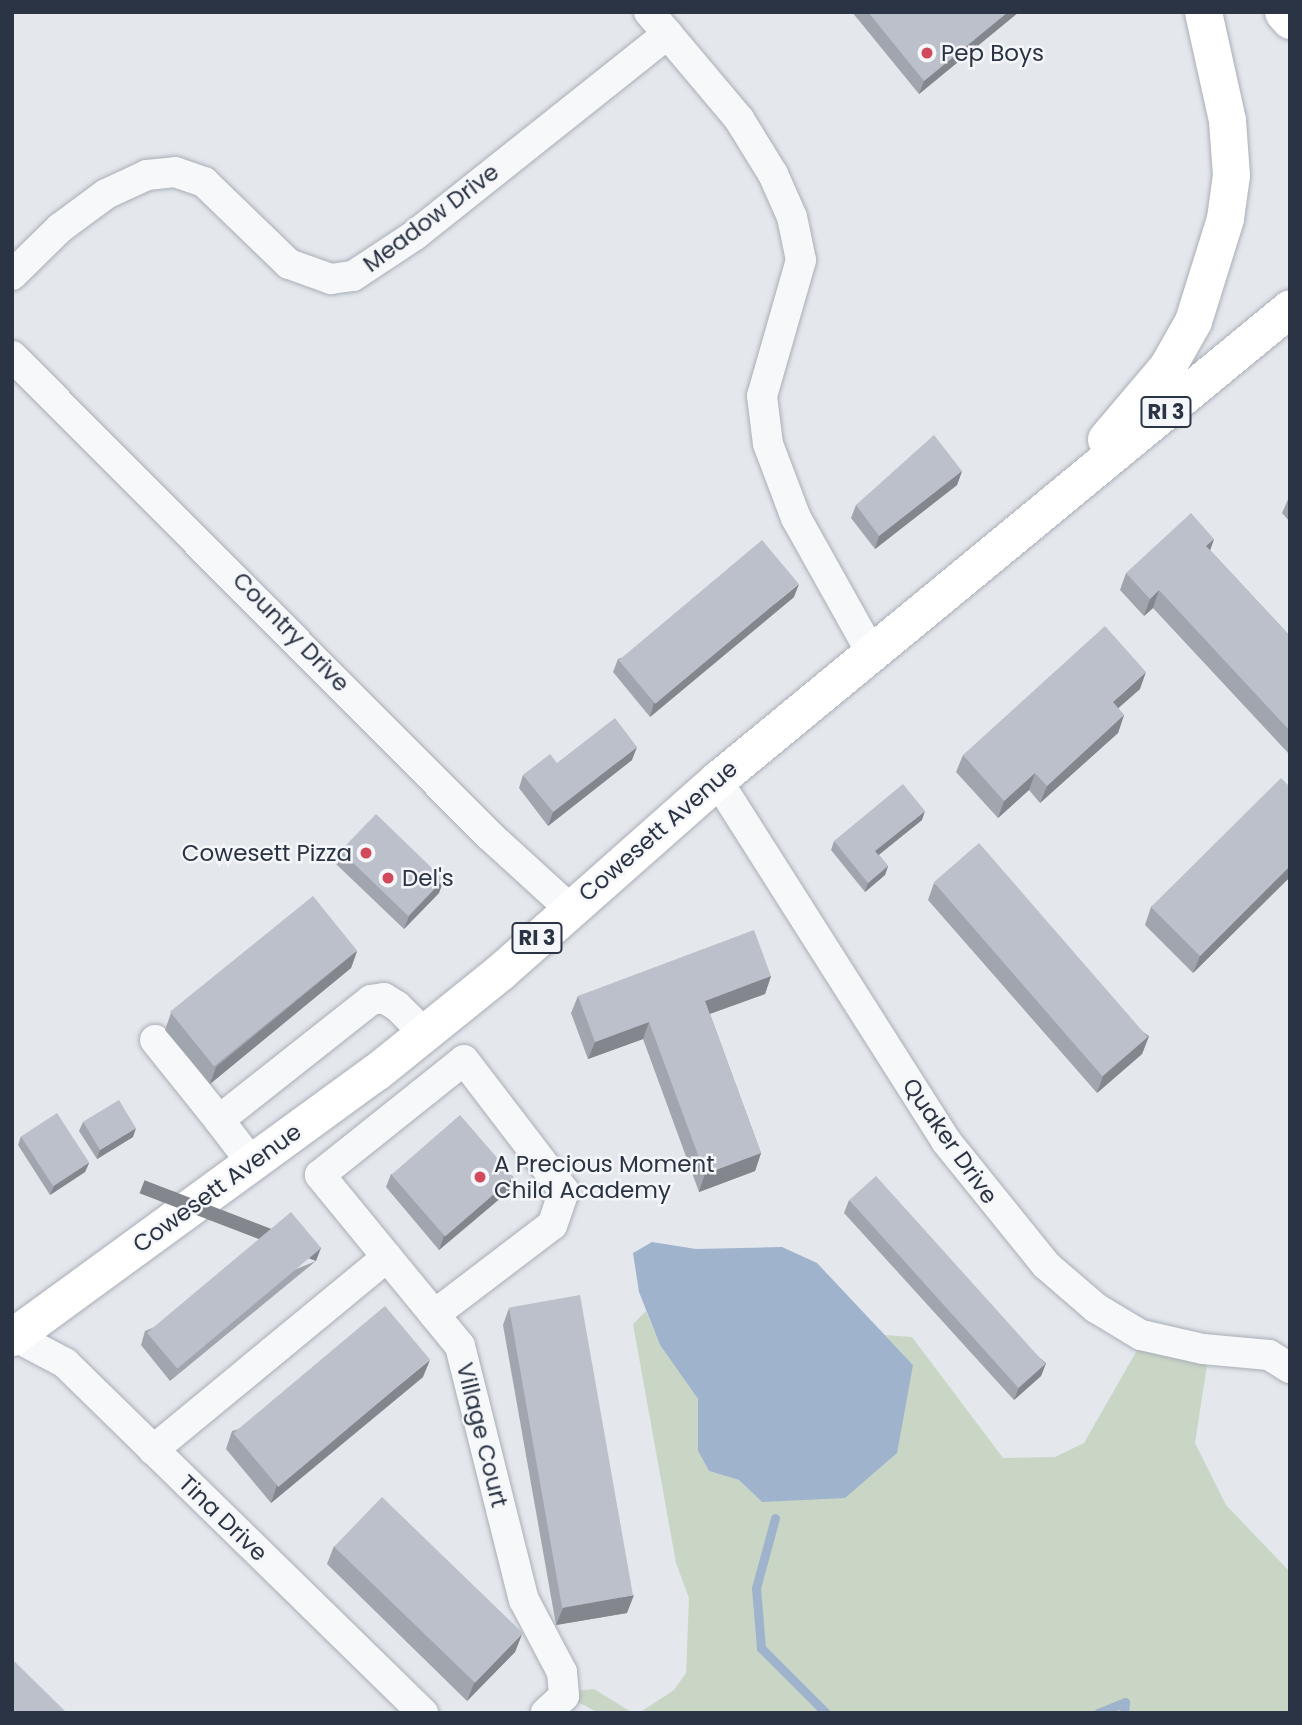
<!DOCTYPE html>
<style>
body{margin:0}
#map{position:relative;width:1302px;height:1725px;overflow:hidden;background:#e4e7ec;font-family:Poppins,sans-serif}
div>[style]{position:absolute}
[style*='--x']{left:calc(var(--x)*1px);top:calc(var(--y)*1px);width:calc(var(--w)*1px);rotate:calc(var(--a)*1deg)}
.green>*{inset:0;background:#c9d6c5}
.water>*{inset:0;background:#9fb4cc}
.stream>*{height:9px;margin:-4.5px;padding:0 4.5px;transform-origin:4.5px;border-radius:4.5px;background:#9fb4cc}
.roads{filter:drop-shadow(0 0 2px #a9aeb7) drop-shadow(0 0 2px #a9aeb7)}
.minor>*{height:30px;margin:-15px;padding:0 15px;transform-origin:15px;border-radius:15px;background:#f7f8fa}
.major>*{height:37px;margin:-18.5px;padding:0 18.5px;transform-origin:18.5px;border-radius:18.5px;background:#fff}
.wall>*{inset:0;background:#a1a5ae}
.shaded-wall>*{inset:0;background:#83868d;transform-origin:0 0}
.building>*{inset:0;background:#bbc0ca;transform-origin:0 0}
.dots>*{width:19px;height:19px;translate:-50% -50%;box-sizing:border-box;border:4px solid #f4f6f9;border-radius:50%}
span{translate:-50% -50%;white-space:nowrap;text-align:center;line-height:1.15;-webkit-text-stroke:5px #f4f6f9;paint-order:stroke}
.shield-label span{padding:2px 5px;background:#f4f6f9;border:2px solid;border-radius:5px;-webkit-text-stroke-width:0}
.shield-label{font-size:21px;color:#2b3445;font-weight:700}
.poi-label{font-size:23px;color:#2b3445}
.left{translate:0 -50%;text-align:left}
.right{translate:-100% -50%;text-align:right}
.street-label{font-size:23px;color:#2b3445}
.frame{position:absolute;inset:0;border:14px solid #2b3445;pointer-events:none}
</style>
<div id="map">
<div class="green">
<i style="clip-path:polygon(646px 1311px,660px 1345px,698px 1399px,698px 1451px,709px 1471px,739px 1480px,762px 1502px,913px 1365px,885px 1335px,912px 1337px,1003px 1458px,1055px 1457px,1084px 1443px,1140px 1345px,1209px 1352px,1195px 1443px,1226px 1505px,1290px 1572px,1290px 1713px,639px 1713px,674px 1690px,686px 1673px,689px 1598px,676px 1563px,633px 1324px)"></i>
<i style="clip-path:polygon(594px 1689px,633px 1713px,599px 1713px,566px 1696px,566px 1692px)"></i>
</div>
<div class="water">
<i style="clip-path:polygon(652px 1242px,696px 1249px,782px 1247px,817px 1263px,913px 1365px,897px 1453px,845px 1498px,762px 1502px,739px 1480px,709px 1471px,698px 1451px,698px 1399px,660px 1345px,639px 1292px,633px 1253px)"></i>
</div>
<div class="stream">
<i style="--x:775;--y:1518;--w:73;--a:105.2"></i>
<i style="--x:756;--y:1588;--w:60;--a:85.2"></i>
<i style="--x:761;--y:1648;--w:92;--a:45"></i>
<i style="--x:1098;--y:1713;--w:29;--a:-22"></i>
<i style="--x:1125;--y:1702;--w:11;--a:95"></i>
</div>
<div class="roads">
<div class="minor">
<i style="--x:649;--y:12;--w:140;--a:49.9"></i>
<i style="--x:739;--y:119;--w:65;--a:58.3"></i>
<i style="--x:773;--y:174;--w:47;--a:66.2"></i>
<i style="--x:792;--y:217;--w:44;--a:78.2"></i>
<i style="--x:801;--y:260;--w:141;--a:106"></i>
<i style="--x:762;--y:396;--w:48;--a:82.9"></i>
<i style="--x:768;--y:444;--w:79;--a:69.3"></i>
<i style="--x:796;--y:518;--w:154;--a:60.8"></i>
<i style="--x:12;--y:275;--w:67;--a:-44.4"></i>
<i style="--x:60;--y:228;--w:57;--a:-36.5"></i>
<i style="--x:106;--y:194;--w:45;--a:-24.9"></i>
<i style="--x:147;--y:175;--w:28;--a:-6"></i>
<i style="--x:175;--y:172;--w:31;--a:19"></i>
<i style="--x:204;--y:182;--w:118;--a:44"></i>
<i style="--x:289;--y:264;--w:45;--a:19.7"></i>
<i style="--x:331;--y:279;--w:22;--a:-8"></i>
<i style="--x:353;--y:276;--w:74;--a:-33.5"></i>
<i style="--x:415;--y:235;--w:323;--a:-38.5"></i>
<i style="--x:12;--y:356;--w:676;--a:45.12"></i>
<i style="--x:489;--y:835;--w:108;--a:42.4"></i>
<i style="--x:717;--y:780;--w:428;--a:57.6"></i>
<i style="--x:946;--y:1141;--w:159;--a:51.1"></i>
<i style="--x:1046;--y:1265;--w:66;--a:40.7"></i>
<i style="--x:1096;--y:1308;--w:52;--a:31"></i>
<i style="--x:1141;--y:1335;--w:64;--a:12.7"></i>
<i style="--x:1203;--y:1349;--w:66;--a:5.2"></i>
<i style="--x:1269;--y:1355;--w:25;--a:32"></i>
<i style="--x:155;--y:1040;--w:102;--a:51.3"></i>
<i style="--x:219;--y:1120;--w:194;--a:-38.3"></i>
<i style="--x:371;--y:1000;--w:13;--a:-9"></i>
<i style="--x:384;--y:998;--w:15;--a:32"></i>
<i style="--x:397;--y:1006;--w:38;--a:45"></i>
<i style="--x:219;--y:1120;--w:54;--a:52.5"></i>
<i style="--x:387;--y:1257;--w:106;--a:-129.3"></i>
<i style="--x:320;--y:1175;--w:184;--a:-38.6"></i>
<i style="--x:464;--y:1060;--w:165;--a:52.6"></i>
<i style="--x:564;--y:1191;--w:36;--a:109"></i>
<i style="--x:552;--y:1225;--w:148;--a:142.7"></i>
<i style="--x:12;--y:1335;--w:60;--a:27.8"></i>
<i style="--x:65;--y:1363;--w:501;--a:44.35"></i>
<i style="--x:153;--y:1450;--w:303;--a:-39.5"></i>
<i style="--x:387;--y:1257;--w:115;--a:50.6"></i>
<i style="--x:460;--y:1346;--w:262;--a:75.9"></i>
<i style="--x:524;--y:1600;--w:81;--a:62.2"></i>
<i style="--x:562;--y:1672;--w:24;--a:85"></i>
<i style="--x:564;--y:1696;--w:25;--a:137"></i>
</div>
<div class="major">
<i style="--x:1283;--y:12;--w:11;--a:49"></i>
<i style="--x:1106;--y:439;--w:94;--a:-49.7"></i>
<i style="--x:1167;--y:367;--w:53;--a:-60.5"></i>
<i style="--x:1193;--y:321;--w:108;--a:-72.7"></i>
<i style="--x:1225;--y:218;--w:43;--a:-82.1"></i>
<i style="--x:1231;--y:175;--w:55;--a:-94.2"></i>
<i style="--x:1227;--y:120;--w:111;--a:-102.5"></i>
<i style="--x:12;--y:1337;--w:450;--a:-36.1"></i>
<i style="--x:376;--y:1072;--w:159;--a:-38.9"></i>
<i style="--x:500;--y:972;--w:290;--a:-41.5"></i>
<i style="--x:717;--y:780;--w:742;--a:-39.48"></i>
</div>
</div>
<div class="wall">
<i style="clip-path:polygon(852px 12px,1019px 12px,919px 94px)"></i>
<i style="clip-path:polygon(962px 471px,957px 485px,875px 549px,851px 518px,856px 505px)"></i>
<i style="clip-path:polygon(1290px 495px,1290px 522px,1282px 513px)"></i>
<i style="clip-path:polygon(1214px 539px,1210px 550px,1290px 636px,1290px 755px,1153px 608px,1144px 616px,1120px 590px,1126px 573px)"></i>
<i style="clip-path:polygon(794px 597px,650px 717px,613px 672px,618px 659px)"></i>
<i style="clip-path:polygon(1140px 689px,1118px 708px,1124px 715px,1118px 733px,1040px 803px,1029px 790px,998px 818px,956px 772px,963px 755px)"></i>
<i style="clip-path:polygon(632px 760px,548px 826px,519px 788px,523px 775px)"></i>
<i style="clip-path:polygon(1290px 787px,1290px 877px,1193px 973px,1145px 925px,1151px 907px)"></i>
<i style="clip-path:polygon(922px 820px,879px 855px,888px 866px,885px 875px,865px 892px,831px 850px,834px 841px)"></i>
<i style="clip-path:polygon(341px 851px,444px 879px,439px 893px,404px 929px,336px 864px)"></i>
<i style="clip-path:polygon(934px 883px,1149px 1036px,1142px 1054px,1097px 1093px,928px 900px)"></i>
<i style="clip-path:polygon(357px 951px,351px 968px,210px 1084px,165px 1030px,171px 1013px)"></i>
<i style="clip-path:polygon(771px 976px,765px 994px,710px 1014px,761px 1153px,755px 1171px,699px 1192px,643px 1039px,588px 1059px,571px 1013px,578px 996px)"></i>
<i style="clip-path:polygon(83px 1122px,133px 1137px,97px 1159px,79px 1131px)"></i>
<i style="clip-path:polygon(21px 1136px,89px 1163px,85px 1172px,50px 1195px,18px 1145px)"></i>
<i style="clip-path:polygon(391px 1174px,509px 1191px,439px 1250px,386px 1187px)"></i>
<i style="clip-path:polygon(849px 1200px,1046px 1363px,1041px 1376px,1014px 1400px,844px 1213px)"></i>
<i style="clip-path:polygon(316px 1261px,170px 1381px,141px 1345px,145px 1331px)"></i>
<i style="clip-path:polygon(509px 1308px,627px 1613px,556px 1625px,503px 1325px)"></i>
<i style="clip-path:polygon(423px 1377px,271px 1503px,226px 1449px,232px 1431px)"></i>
<i style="clip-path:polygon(334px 1546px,522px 1634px,515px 1652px,467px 1701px,327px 1564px)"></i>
</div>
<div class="shaded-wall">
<i style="clip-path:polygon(1008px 12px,1019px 12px,919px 94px,924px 81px)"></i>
<i style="clip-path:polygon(962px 471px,957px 485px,875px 549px,879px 536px)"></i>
<i style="clip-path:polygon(1214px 539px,1208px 556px,1206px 546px)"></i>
<i style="clip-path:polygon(799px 584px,794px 597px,650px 717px,654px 703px)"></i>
<i style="clip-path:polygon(1159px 590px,1153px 608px,1144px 616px,1150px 599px)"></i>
<i style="clip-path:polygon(1146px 672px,1140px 689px,1106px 719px,1113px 702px)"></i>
<i style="clip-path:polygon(1124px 715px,1118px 733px,1040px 803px,1047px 786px)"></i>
<i style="clip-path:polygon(637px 747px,632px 760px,548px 826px,553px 812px)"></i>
<i style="clip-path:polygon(1035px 773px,1029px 790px,998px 818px,1004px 801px)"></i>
<i style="clip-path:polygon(925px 811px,922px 820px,872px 860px,875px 851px)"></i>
<i style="clip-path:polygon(888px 866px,885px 875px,865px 892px,868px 883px)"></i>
<i style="clip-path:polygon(1290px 866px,1290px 877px,1193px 973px,1200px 956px)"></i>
<i style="clip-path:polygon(444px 879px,439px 893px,404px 929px,409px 916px)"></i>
<i style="clip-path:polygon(357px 951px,351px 968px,210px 1084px,216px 1067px)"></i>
<i style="clip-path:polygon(771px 976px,765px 994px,698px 1018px,705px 1001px)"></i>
<i style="clip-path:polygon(649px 1022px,643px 1039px,588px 1059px,595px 1042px)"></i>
<i style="clip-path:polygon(1149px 1036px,1142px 1054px,1097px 1093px,1103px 1076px)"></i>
<i style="clip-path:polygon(136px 1128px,133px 1137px,97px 1159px,100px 1150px)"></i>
<i style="clip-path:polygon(761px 1153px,755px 1171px,699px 1192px,705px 1174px)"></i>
<i style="clip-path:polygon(89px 1163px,85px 1172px,50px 1195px,54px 1186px)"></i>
<i style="clip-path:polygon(513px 1177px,509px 1191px,439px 1250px,444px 1236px)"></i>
<i style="left:321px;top:1248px;width:14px;height:189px;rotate:111deg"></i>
<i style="clip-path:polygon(430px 1360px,423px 1377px,271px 1503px,277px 1485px)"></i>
<i style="clip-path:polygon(1046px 1363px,1041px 1376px,1014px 1400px,1019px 1387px)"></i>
<i style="clip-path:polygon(634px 1595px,627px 1613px,556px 1625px,563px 1608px)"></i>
<i style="clip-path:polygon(522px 1634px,515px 1652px,467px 1701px,474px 1683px)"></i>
</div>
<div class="building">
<i style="clip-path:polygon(868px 12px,1008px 12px,924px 81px)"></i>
<i style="clip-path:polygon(934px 435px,962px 471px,879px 536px,856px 505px)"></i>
<i style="clip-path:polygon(1191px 513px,1214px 539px,1206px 546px,1290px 636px,1290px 731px,1159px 590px,1150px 599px,1126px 573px)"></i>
<i style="left:762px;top:540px;width:57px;height:187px;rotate:50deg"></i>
<i style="clip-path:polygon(1105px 626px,1146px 672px,1113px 702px,1124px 715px,1047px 786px,1035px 773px,1004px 801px,963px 755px)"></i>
<i style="clip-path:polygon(615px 718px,637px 747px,553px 812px,523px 775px,550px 754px,557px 763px)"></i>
<i style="clip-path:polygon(1281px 778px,1290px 787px,1290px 866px,1200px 956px,1151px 907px)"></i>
<i style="clip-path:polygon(903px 784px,925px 811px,875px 851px,888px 866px,868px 883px,834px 841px)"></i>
<i style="left:376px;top:814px;width:94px;height:51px;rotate:44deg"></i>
<i style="left:979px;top:843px;width:257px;height:60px;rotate:49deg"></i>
<i style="left:313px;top:896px;width:70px;height:184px;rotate:51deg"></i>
<i style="clip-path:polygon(754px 930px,771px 976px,705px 1001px,761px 1153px,705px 1174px,649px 1022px,595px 1042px,578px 996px)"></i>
<i style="left:119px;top:1100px;width:33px;height:42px;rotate:59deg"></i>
<i style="left:57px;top:1113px;width:59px;height:43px;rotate:57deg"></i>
<i style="left:460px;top:1115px;width:82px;height:91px;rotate:49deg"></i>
<i style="left:876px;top:1176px;width:253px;height:36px;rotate:48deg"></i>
<i style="left:291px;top:1212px;width:47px;height:188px;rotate:50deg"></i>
<i style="left:580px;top:1295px;width:305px;height:72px;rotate:80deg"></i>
<i style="left:385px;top:1306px;width:70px;height:198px;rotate:50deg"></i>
<i style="left:382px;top:1497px;width:196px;height:69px;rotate:44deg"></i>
<i style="clip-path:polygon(12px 1659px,67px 1713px,12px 1713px)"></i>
</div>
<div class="dots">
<i style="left:927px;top:53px;background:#d1495b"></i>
<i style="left:366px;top:853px;background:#d1495b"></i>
<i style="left:388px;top:878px;background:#d1495b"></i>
<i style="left:480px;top:1177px;background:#d1495b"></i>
</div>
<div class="shield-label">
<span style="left:1166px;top:412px">RI 3</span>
<span style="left:537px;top:938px">RI 3</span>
</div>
<div class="poi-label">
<span class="left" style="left:941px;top:53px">Pep Boys</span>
<span class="right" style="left:352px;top:853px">Cowesett Pizza</span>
<span class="left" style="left:402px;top:878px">Del's</span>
<span class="left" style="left:494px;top:1177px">A Precious Moment<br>Child Academy</span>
</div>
<div class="street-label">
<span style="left:431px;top:218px;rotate:-37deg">Meadow Drive</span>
<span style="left:291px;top:632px;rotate:46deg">Country Drive</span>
<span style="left:658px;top:831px;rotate:-41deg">Cowesett Avenue</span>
<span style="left:950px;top:1141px;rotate:55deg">Quaker Drive</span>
<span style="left:217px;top:1188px;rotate:-36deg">Cowesett Avenue</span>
<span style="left:482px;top:1435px;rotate:76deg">Village Court</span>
<span style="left:223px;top:1518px;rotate:44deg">Tina Drive</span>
</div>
<div class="frame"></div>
</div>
